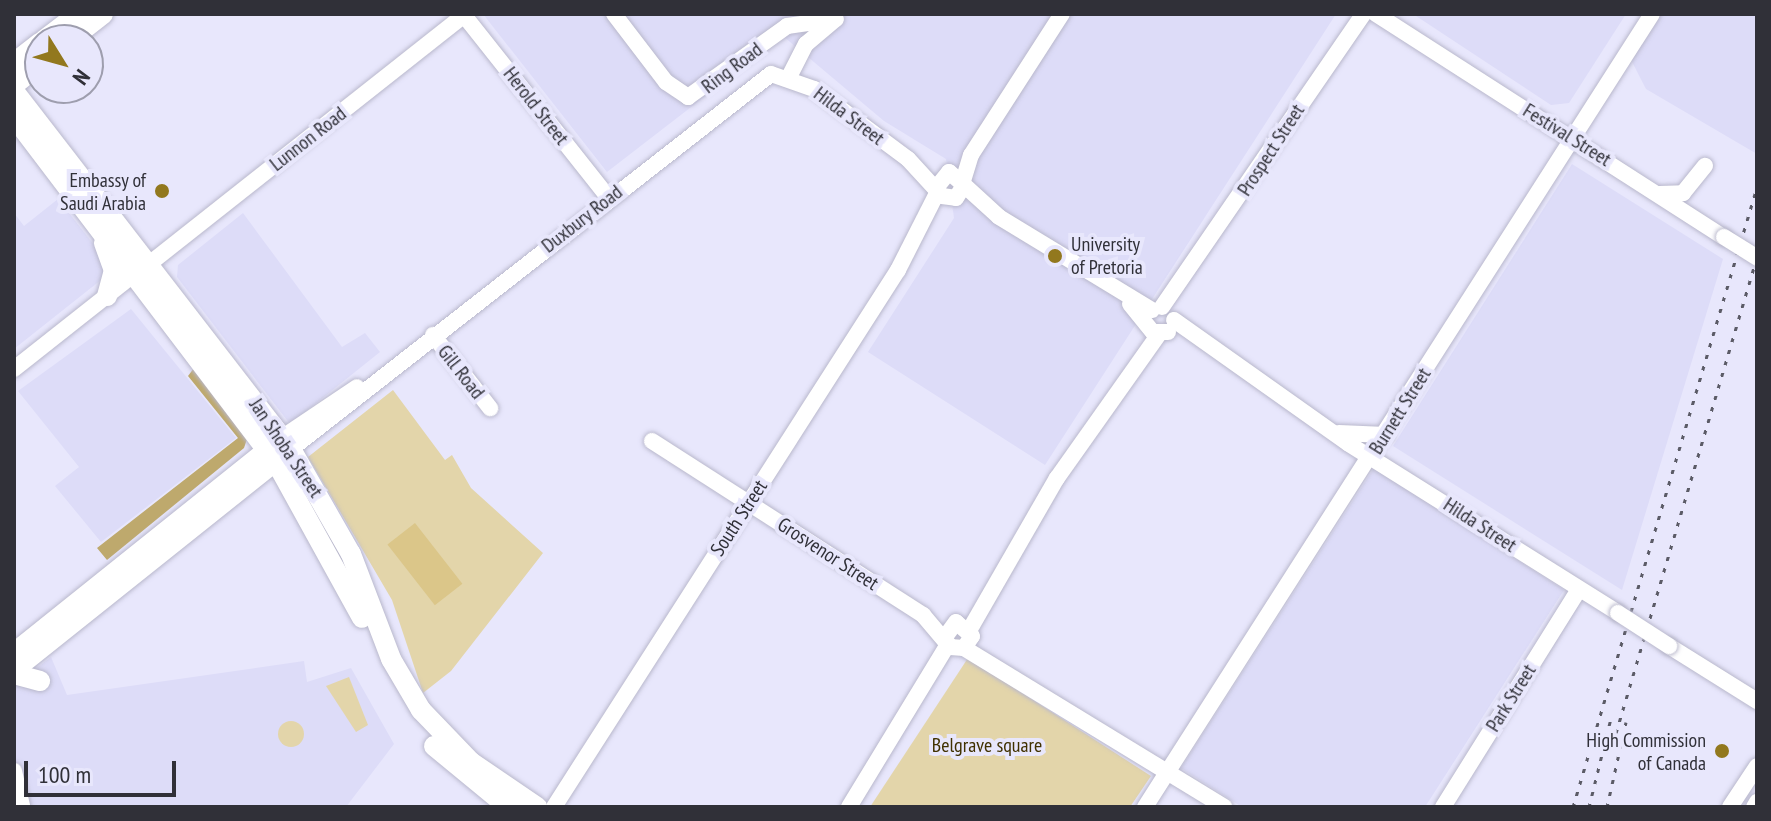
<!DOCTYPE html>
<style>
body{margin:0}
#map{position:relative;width:1771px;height:821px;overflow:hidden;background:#e8e7fc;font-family:"PT Sans Narrow",sans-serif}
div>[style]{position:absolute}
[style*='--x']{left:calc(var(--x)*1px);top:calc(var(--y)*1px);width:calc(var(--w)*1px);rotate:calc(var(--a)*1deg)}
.built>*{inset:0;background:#dddcf8}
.green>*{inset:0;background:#e3d5aa}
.round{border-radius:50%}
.forest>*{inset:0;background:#bea96d}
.water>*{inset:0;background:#dbc689;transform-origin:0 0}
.roads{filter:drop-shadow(0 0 2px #b9b8cc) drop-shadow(0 0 2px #b9b8cc)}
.minor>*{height:16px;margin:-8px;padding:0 8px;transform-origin:8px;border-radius:8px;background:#fff}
.major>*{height:20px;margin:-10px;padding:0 10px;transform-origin:10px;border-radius:10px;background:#fff}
.rail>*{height:3px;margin-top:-1.5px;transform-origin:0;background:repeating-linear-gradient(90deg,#5b5b66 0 4px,transparent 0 12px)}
.bridges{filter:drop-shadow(0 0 2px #b9b8cc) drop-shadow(0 0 2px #b9b8cc)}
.minor-bridge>*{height:16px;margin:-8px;padding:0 8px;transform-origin:8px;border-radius:8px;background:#fff}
.dots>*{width:22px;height:22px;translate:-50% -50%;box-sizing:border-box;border:4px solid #e8e7fc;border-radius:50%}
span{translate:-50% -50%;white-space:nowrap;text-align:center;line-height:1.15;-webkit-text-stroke:8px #e8e7fc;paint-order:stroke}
.street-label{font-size:20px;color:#303038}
.poi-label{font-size:20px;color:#303038}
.right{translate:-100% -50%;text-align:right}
.left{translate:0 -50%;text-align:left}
.park-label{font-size:20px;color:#403100}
.frame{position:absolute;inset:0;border:16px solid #303038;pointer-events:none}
.north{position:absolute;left:24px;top:24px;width:80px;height:80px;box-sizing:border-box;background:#e8e7fc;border:2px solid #9e9eae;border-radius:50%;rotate:127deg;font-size:22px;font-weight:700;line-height:32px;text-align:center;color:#303038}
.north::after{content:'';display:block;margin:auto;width:28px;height:36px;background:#92781e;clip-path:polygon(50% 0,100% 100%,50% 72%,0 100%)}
.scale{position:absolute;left:24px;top:761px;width:152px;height:36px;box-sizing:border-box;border:4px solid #303038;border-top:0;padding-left:10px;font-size:24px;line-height:28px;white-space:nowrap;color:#303038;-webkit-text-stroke:6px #e8e7fc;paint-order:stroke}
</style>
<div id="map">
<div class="built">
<i style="clip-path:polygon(483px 14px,1336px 14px,1045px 465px,868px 352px,954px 218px,946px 159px,884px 121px,783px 36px,607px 172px)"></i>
<i style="clip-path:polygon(1413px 14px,1626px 14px,1569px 103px,1551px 105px)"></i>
<i style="clip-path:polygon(1658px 14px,1757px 14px,1757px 154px,1646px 89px,1630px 58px)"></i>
<i style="clip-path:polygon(1572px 164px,1723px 259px,1622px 590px,1393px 446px)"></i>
<i style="clip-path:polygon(58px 199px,109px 264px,106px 276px,14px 349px,14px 213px,24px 226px)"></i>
<i style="clip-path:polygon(243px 213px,342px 347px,365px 333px,380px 352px,290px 424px,177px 277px,178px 265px)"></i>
<i style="clip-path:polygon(131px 309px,236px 438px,101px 542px,55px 486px,79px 467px,18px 391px)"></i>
<i style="clip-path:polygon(1374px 468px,1564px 590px,1425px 807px,1242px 807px,1181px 768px)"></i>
<i style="clip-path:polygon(51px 657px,67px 695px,304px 661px,307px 682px,351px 668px,394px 744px,346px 807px,14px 807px,14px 686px)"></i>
</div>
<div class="green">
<i style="clip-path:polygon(393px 390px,445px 460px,452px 455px,471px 488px,543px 553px,451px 671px,423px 693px,392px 600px,308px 457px)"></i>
<i style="clip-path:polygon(968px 658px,1151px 776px,1130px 807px,870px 807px)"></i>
<i style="clip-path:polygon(349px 677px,368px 725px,356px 732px,326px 686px)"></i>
<i class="round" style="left:278px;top:721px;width:26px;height:26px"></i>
</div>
<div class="forest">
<i style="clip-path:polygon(194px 368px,248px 436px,244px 448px,107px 560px,97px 548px,238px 438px,188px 376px)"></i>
</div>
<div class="water">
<i style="left:415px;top:523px;width:77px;height:35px;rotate:52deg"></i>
</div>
<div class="roads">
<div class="minor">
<i style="--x:463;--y:14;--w:235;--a:51.6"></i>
<i style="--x:614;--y:14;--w:86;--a:52.6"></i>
<i style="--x:666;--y:82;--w:27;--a:34"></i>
<i style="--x:688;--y:97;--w:122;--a:-35.6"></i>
<i style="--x:787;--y:26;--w:49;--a:-8.1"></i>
<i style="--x:1376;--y:14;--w:413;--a:32.7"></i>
<i style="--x:790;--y:75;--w:35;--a:-63"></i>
<i style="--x:806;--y:44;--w:39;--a:-40"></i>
<i style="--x:963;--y:181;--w:27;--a:-73"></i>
<i style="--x:971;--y:155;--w:168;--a:-57.2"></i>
<i style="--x:964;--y:185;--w:47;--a:42.4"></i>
<i style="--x:999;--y:217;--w:179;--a:31.3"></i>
<i style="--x:1660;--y:194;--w:23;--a:-2"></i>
<i style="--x:1683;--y:193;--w:35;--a:-51"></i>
<i style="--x:149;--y:264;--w:404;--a:-38.3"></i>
<i style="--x:1130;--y:304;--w:36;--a:51"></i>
<i style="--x:1153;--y:332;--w:15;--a:0"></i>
<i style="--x:1162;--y:307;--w:355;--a:-55.5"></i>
<i style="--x:1174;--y:320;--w:214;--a:35.3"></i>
<i style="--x:1349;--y:444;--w:318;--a:32.1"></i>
<i style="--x:433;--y:335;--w:93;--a:52"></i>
<i style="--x:14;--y:369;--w:157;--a:-38.3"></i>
<i style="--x:1339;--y:433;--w:47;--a:2.4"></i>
<i style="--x:283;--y:437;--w:89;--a:-34"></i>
<i style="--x:652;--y:441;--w:322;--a:32.7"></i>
<i style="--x:923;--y:615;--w:42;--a:49.8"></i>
<i style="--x:950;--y:647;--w:14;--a:4"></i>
<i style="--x:964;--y:648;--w:14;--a:-56"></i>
<i style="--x:972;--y:636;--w:21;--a:-139"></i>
<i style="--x:956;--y:622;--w:19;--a:126"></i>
<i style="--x:291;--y:449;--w:609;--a:-38"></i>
<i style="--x:771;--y:74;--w:46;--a:19.2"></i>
<i style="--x:814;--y:89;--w:117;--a:36.7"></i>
<i style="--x:908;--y:159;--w:50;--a:47.4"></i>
<i style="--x:942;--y:196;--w:14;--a:8"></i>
<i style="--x:956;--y:198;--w:15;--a:-58"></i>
<i style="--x:964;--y:185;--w:20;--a:-139"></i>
<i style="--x:949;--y:172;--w:19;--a:129"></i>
<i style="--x:970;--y:629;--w:174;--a:-60.1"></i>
<i style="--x:1057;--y:478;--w:176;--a:-54.7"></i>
<i style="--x:1669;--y:646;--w:104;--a:32"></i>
<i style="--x:964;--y:648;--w:305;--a:31.4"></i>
<i style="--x:14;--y:771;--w:37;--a:77"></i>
<i style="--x:554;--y:807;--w:638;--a:-57.36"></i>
<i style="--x:898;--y:270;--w:89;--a:-63.1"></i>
<i style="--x:849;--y:807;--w:191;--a:-58.7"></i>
<i style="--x:1145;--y:807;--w:941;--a:-57.41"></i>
<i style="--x:1443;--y:807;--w:257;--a:-58"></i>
<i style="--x:1730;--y:807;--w:49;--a:-56.6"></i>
<i style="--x:1754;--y:807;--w:6;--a:-59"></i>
</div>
<div class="major">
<i style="--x:44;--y:40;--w:43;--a:-37.4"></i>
<i style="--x:70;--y:40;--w:42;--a:-38.2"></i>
<i style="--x:14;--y:63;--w:33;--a:-38"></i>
<i style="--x:14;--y:85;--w:33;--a:-39"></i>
<i style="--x:14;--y:91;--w:453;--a:52.3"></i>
<i style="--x:291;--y:449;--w:121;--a:60.3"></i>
<i style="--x:351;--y:554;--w:112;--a:69.1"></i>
<i style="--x:391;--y:659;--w:59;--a:59.5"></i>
<i style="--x:421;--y:710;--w:72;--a:46.1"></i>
<i style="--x:471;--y:762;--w:80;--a:34.3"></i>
<i style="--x:14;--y:117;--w:433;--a:52.8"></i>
<i style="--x:276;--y:462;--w:178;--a:61.1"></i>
<i style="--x:104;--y:243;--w:29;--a:70"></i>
<i style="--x:114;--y:270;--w:27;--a:105"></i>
<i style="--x:14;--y:653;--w:337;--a:-38.7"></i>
<i style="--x:14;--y:670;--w:348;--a:-38.6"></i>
<i style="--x:14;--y:674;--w:27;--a:15"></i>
<i style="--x:434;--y:746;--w:96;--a:39.5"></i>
</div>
</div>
<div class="rail">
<i style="--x:1616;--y:733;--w:497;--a:-73.5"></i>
<i style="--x:1573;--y:807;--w:647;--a:-73.47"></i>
<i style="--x:1589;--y:807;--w:92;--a:-76.1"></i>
<i style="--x:1607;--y:807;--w:87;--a:-77.4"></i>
</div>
<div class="bridges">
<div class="minor-bridge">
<i style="--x:1724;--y:237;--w:39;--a:32"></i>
<i style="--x:1618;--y:613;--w:61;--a:32.9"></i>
</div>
</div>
<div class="dots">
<i style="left:162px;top:191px;background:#92781e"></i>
<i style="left:1055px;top:256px;background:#92781e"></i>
<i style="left:1722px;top:751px;background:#92781e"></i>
</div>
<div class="street-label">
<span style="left:732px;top:68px;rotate:-37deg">Ring Road</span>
<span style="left:536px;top:106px;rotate:52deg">Herold Street</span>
<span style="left:849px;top:116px;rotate:37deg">Hilda Street</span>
<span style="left:1567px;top:135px;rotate:32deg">Festival Street</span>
<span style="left:308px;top:139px;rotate:-38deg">Lunnon Road</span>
<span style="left:1271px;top:150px;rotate:-57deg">Prospect Street</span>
<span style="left:582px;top:219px;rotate:-38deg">Duxbury Road</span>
<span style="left:461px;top:372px;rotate:52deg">Gill Road</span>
<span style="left:1400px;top:411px;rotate:-58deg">Burnett Street</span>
<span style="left:286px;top:448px;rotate:56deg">Jan Shoba Street</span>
<span style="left:739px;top:518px;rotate:-57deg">South Street</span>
<span style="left:1480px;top:525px;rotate:33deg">Hilda Street</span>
<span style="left:828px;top:554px;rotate:33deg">Grosvenor Street</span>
<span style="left:1511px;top:698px;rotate:-58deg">Park Street</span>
</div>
<div class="poi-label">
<span class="right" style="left:146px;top:192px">Embassy of<br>Saudi Arabia</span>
<span class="left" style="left:1071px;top:256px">University<br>of Pretoria</span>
<span class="right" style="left:1706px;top:752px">High Commission<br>of Canada</span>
</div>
<div class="park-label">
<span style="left:987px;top:745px">Belgrave square</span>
</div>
<div class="frame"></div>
<div class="north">N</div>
<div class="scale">100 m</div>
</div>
